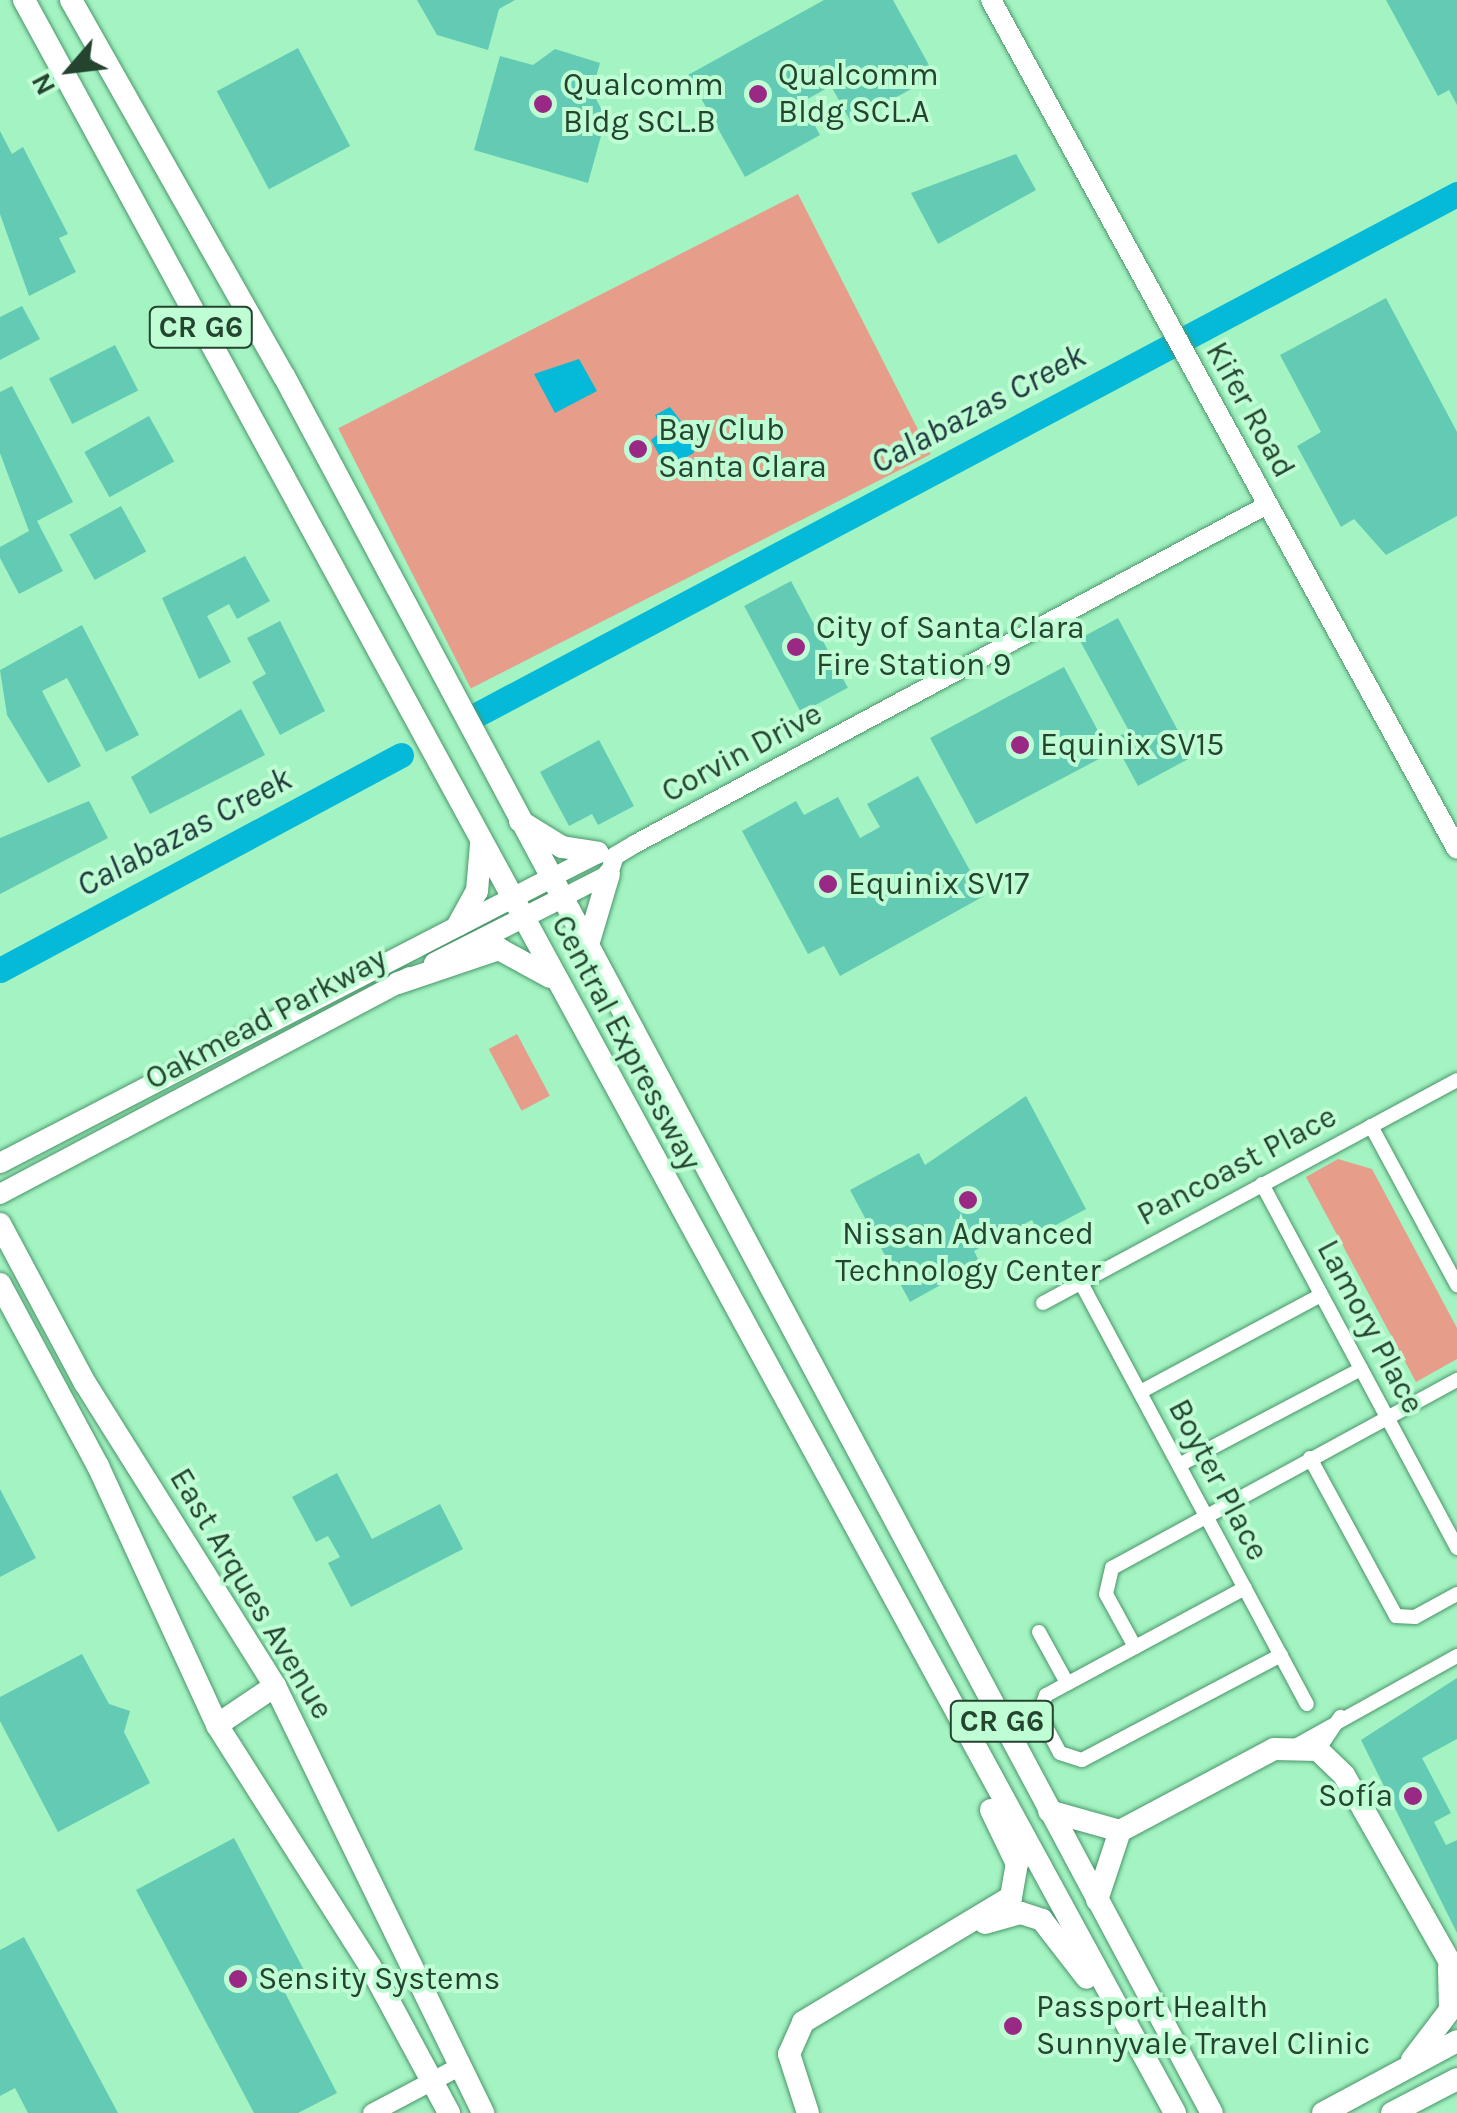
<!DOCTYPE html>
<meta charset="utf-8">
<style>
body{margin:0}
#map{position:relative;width:1457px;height:2113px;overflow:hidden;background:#a4f3c2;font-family:Karla,sans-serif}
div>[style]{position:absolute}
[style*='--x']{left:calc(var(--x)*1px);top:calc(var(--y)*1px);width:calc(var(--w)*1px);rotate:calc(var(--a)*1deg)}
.green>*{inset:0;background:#e69e8a;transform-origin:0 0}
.water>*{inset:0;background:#05b9d9}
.river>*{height:25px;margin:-12.5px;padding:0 12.5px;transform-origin:12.5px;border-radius:12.5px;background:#05b9d9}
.building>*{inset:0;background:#63cbb3;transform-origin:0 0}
.roads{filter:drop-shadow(0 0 2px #499669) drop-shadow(0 0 2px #499669)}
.minor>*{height:14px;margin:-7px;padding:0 7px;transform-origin:7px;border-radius:7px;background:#fff}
.tertiary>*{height:18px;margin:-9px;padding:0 9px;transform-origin:9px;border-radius:9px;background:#fff}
.secondary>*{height:20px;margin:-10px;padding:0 10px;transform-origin:10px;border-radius:10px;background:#fff}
.primary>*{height:22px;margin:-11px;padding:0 11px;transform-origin:11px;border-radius:11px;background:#fff}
.trunk>*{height:22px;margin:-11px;padding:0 11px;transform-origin:11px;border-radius:11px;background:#fff}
.dots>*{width:28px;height:28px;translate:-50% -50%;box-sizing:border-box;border:5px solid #bffdd4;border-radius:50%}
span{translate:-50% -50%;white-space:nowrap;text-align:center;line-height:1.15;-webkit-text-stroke:8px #bffdd4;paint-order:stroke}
.shield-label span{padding:2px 8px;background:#bffdd4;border:2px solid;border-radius:8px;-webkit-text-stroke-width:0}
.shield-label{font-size:30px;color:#244430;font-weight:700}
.poi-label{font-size:32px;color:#244430}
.left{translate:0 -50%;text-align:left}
.right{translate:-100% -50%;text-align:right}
.street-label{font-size:32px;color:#244430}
.water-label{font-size:35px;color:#20383e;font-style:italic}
.north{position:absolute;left:20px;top:20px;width:100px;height:100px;-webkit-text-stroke:8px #bffdd4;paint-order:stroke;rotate:242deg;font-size:28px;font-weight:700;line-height:40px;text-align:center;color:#244430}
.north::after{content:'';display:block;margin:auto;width:35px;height:45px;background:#244430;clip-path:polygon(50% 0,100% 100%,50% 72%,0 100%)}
</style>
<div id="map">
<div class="green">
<i style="left:798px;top:194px;width:292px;height:516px;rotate:63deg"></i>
<i style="left:517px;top:1034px;width:70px;height:32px;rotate:62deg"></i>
<i style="clip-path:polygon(1338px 1159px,1372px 1169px,1457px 1328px,1457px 1359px,1416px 1382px,1306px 1177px)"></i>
</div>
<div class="water">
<i style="clip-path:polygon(579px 359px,597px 391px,555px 413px,534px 374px)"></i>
<i style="clip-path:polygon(670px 407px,695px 439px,694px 453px,679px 461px,672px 451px,659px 455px,651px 440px,662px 431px,655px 415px)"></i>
</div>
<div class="river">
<i style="--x:478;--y:714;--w:1109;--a:-27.98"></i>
<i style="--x:0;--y:970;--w:455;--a:-28.2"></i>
</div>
<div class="building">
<i style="clip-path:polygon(417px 0,515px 0,499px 9px,488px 50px,437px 35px)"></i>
<i style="clip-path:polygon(824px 0,893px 0,935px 76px,851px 122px,831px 86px,802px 102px,820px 135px,745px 177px,688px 75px)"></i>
<i style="clip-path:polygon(1386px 0,1457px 0,1457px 105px,1449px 90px,1438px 96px)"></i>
<i style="left:298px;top:48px;width:111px;height:92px;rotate:62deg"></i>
<i style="clip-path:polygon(555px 49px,600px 63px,592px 91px,606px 118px,588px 183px,474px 150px,500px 56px,533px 65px)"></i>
<i style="clip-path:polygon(0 131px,12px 154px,23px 147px,68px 234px,59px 238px,76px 272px,29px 296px,0 214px)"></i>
<i style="clip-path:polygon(1016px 154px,1036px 190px,938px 244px,911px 193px)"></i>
<i style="clip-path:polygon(1386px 298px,1457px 432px,1457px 516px,1386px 555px,1354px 519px,1341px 527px,1297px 446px,1321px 432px,1280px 355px)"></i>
<i style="clip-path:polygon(22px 306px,40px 339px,0 360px,0 317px)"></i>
<i style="left:115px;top:345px;width:51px;height:74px;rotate:63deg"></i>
<i style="clip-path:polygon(12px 386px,73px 502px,37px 521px,63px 571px,19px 594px,0 558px,0 547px,29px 531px,0 453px,0 392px)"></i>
<i style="left:149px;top:416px;width:52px;height:74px;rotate:61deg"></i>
<i style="left:121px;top:506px;width:52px;height:59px;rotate:61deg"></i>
<i style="clip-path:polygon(245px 556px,270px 601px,237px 619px,229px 604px,207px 616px,231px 662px,199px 679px,162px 598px)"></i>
<i style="left:791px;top:581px;width:121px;height:53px;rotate:62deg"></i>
<i style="clip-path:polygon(1118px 618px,1192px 757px,1138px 786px,1118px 749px,976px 824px,930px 738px,1064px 667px,1105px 744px,1129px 731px,1079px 639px)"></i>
<i style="clip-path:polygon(280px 621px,325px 711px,280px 735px,252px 682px,266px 674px,247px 638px)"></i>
<i style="clip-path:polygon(82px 625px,139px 735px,106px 752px,67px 678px,42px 691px,81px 766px,48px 783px,7px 715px,0 670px)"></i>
<i style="clip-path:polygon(241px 709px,265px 755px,150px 814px,131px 777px)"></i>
<i style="clip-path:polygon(599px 740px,634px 806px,598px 825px,592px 814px,569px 826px,540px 772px)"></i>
<i style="clip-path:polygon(918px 776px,984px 896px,840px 976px,824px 946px,808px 954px,742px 831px,796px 801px,804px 815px,838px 797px,860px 838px,880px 827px,867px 804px)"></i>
<i style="clip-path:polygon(89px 801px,108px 838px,0 894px,0 838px)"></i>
<i style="clip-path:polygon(1026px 1096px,1086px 1209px,1039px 1234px,1032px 1220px,974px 1251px,980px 1263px,910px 1302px,850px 1190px,919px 1153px,925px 1165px)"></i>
<i style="clip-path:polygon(337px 1473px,372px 1539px,440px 1504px,463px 1549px,351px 1607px,328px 1563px,340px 1557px,328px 1536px,316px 1542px,292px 1497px)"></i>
<i style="clip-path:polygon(0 1489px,36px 1558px,0 1577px)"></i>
<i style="clip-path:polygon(82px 1654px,109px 1704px,130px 1711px,124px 1732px,150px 1783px,58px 1832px,0 1721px,0 1697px)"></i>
<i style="clip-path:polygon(1457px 1678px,1457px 1739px,1422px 1758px,1451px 1813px,1434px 1822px,1446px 1845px,1457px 1840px,1457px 1933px,1361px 1740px)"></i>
<i style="clip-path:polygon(234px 1838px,305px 1972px,281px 1985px,337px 2093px,298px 2113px,254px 2113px,136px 1890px)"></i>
<i style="clip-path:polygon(24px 1937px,118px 2113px,28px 2113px,15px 2088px,0 2096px,0 1950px)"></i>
</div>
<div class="roads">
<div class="minor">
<i style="--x:1371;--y:1126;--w:181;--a:61.6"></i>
<i style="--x:1262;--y:1184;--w:413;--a:61.8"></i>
<i style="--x:1080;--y:1281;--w:480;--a:61.8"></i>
<i style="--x:1043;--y:1303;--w:470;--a:-28.3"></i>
<i style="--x:1140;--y:1392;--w:205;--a:-28.2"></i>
<i style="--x:1310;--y:1458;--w:180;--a:61.4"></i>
<i style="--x:1396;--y:1616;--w:19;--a:3"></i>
<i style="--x:1415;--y:1617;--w:48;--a:-28.7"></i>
<i style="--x:1179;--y:1465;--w:206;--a:-27.8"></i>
<i style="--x:1245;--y:1588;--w:226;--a:151.7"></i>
<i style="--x:1046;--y:1695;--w:20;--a:110"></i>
<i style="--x:1039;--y:1714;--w:44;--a:61.7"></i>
<i style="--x:1060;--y:1753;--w:23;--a:18"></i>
<i style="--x:1082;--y:1760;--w:225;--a:-27.8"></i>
<i style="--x:1039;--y:1632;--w:58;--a:61.2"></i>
<i style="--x:1135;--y:1647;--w:60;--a:-118.7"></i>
<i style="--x:1106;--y:1594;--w:27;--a:-77"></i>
<i style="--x:1112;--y:1568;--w:393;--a:-28.6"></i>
<i style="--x:1297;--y:1745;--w:183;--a:-29.1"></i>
<i style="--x:1318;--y:1750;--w:40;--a:-56"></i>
</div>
<div class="tertiary">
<i style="--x:549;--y:879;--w:57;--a:-27"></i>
<i style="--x:560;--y:899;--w:55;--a:-27"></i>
<i style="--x:609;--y:874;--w:19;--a:-72"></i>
<i style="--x:615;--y:856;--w:23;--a:-31"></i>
<i style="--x:635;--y:844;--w:717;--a:-28.21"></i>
<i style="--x:372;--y:2113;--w:98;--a:-27.9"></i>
</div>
<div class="secondary">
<i style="--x:991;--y:0;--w:968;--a:61.24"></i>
<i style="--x:434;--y:963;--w:141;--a:-26.9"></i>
<i style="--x:0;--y:1163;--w:618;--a:-27.35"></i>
<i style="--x:0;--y:1194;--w:463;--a:-27.9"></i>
</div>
<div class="primary">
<i style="--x:0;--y:1224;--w:180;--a:61.9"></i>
<i style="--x:85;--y:1383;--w:358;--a:57.9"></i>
<i style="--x:275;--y:1686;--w:475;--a:64"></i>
<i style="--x:0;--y:1284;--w:207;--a:61.7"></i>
<i style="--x:98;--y:1466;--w:285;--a:65.3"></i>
<i style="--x:217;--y:1725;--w:285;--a:57.6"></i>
<i style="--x:370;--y:1966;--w:167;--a:61.7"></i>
<i style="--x:217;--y:1725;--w:70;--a:-33.9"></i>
</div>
<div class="trunk">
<i style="--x:24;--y:0;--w:2406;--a:61.42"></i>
<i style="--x:71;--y:0;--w:432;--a:60.5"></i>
<i style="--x:284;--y:376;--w:1969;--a:61.89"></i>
<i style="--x:520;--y:821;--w:49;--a:31.8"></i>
<i style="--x:562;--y:847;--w:36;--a:9"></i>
<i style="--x:458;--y:925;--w:39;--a:-61"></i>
<i style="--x:477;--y:891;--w:47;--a:-85.1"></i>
<i style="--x:587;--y:948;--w:77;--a:-73.4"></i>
<i style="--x:398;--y:983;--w:107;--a:-18.6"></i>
<i style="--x:499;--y:949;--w:58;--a:28.8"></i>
<i style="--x:1049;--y:1811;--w:74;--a:15.7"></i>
<i style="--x:1120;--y:1831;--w:174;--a:-28"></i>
<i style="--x:1274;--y:1749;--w:44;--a:1.3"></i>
<i style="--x:1318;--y:1750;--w:36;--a:44"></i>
<i style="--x:1344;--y:1775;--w:230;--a:60.5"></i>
<i style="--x:1097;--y:1900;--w:73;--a:-71.6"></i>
<i style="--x:985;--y:1923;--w:37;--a:-16"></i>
<i style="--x:1021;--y:1913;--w:22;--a:18"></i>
<i style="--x:1042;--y:1920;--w:73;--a:52.2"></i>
<i style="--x:1412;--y:2060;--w:63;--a:-52.8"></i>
<i style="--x:1450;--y:2010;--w:42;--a:-91.4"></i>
<i style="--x:808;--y:2113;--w:62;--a:-107.9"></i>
<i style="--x:789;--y:2054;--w:35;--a:-66"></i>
<i style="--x:803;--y:2022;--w:243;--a:-31"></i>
<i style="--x:1011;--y:1897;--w:34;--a:-80"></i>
<i style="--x:1017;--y:1864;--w:60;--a:-115.7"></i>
<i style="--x:1323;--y:2113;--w:152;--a:-28.2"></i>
<i style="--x:1392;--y:2113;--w:73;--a:-27.6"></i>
</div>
</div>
<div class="dots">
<i style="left:758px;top:94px;background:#9a2986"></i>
<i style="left:543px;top:104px;background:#9a2986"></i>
<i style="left:638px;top:449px;background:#9a2986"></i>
<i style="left:796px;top:647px;background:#9a2986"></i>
<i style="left:1020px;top:745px;background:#9a2986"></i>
<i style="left:828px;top:884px;background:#9a2986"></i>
<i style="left:968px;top:1200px;background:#9a2986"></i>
<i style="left:1413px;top:1796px;background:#9a2986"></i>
<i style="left:238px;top:1979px;background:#9a2986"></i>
<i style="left:1013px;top:2026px;background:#9a2986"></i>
</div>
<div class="shield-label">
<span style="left:201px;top:327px">CR G6</span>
<span style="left:1002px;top:1721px">CR G6</span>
</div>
<div class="poi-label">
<span class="left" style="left:778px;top:94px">Qualcomm<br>Bldg SCL.A</span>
<span class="left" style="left:563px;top:104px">Qualcomm<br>Bldg SCL.B</span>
<span class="left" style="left:658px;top:449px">Bay Club<br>Santa Clara</span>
<span class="left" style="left:816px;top:647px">City of Santa Clara<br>Fire Station 9</span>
<span class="left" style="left:1040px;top:745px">Equinix SV15</span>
<span class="left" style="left:848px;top:884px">Equinix SV17</span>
<span style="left:968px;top:1253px">Nissan Advanced<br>Technology Center</span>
<span class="right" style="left:1393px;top:1796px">Sofía</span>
<span class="left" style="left:258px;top:1979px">Sensity Systems</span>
<span class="left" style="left:1036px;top:2026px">Passport Health<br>Sunnyvale Travel Clinic</span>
</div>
<div class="street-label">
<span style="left:1250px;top:410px;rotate:61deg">Kifer Road</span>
<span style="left:742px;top:753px;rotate:-28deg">Corvin Drive</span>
<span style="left:266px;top:1019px;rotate:-28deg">Oakmead Parkway</span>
<span style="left:626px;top:1043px;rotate:62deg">Central Expressway</span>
<span style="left:1237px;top:1166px;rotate:-28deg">Pancoast Place</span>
<span style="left:1370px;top:1327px;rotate:62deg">Lamory Place</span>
<span style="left:1218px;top:1480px;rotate:62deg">Boyter Place</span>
<span style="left:251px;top:1594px;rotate:59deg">East Arques Avenue</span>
</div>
<div class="water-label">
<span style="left:978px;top:409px;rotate:-28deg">Calabazas Creek</span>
<span style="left:184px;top:832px;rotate:-28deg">Calabazas Creek</span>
</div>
<div class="north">N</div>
</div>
